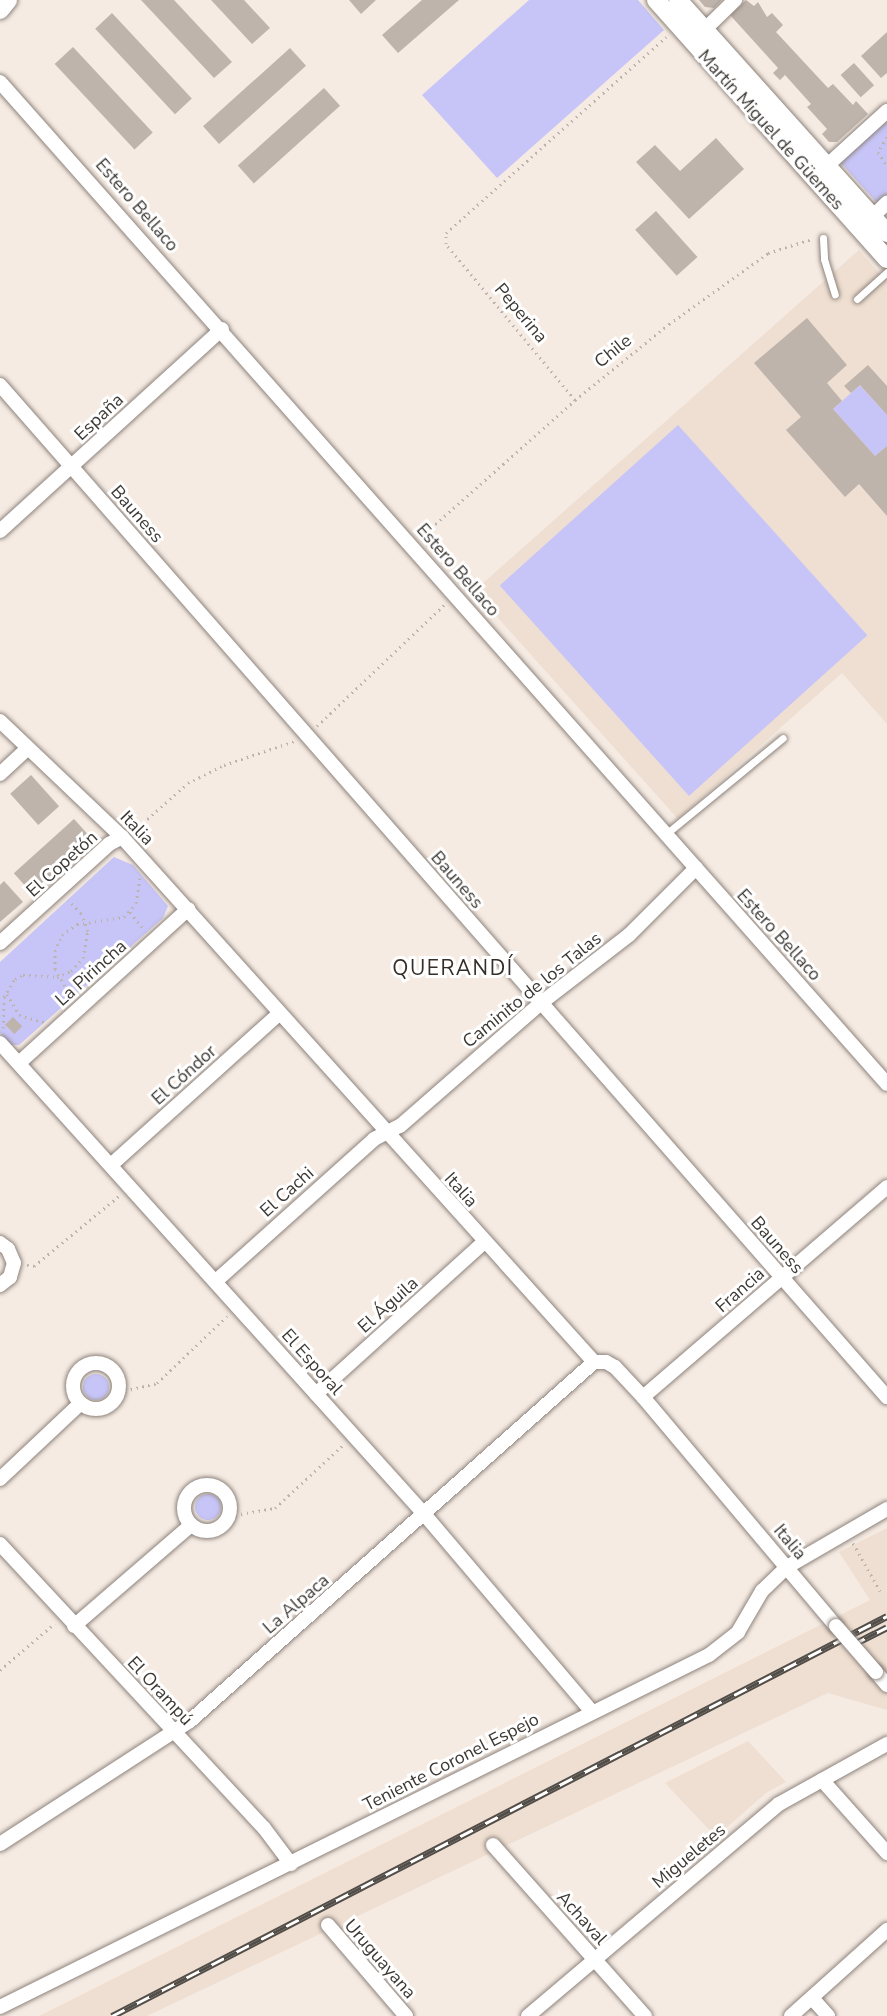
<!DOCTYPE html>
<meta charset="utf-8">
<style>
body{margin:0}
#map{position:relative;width:887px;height:2016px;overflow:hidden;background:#f5ebe3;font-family:"Nunito Sans",sans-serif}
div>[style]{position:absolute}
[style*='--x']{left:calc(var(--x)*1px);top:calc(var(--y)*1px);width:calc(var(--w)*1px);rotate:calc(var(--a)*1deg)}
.built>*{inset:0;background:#efdfd2}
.green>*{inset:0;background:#c7c5f8;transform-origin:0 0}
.round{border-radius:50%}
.building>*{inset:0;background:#beb4ac;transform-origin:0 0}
.path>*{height:3px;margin-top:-1.5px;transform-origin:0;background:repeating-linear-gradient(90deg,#bbb3ac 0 1.5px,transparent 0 6px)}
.roads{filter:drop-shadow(0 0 2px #8d837c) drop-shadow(0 0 2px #8d837c)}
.service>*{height:7px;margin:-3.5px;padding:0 3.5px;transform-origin:3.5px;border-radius:3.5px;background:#fff}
.minor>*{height:14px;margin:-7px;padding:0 7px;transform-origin:7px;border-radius:7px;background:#fff}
.minor>.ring{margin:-7px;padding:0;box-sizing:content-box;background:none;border:14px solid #fff;border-radius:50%}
.secondary>*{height:18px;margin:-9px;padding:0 9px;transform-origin:9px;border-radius:9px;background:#fff}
.rail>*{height:7px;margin-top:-3.5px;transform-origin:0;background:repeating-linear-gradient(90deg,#fff 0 14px,#514d48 0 28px);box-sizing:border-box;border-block:2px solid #514d48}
.bridges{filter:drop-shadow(0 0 2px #8d837c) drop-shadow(0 0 2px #8d837c)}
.minor-bridge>*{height:14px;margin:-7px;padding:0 7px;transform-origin:7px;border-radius:7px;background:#fff}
span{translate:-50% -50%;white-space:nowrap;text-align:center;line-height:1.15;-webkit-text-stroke:6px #fff;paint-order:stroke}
.street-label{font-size:18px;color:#3c3834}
.quarter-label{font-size:21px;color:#352d27;letter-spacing:1.5px}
</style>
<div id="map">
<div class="built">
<i style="clip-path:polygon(859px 250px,887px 282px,887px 724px,842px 673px,678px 819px,474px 591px)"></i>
<i style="clip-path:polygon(887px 1528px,887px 1710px,828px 1693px,147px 2016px,39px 2016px,870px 1600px,839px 1552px)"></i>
<i style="clip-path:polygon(748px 1741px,786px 1782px,766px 1793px,716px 1837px,665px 1783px)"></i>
</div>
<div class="green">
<i style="clip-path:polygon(529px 0,638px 0,664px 30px,497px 178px,422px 95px)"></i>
<i style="clip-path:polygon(887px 119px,887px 195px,878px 204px,840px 162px)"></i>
<i style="clip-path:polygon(860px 385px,887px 415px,887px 446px,875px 456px,833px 409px)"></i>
<i style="left:678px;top:425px;width:283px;height:240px;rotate:48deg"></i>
<i style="clip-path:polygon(114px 857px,133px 865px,168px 906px,163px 918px,19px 1045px,11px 1045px,0 1033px,0 962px)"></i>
<i class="round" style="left:83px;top:1374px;width:26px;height:26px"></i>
<i class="round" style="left:195px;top:1494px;width:26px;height:26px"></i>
</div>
<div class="building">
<i style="clip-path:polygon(141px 0,174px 0,232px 62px,214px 78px)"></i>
<i style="clip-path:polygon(211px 0,244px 0,270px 28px,252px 44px)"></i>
<i style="clip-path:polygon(349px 0,376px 0,361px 14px)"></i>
<i style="clip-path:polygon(422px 0,459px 0,398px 53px,382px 35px)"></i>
<i style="clip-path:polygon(699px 0,722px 0,714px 8px,705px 7px)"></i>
<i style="clip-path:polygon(746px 0,754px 6px,758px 2px,767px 17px,772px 13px,783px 25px,776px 32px,828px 88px,833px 84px,853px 105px,856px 101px,868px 114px,837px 142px,829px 142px,822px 134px,827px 129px,807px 107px,811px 104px,785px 75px,780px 80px,773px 73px,778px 68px,730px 15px)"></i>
<i style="left:112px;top:13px;width:117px;height:23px;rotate:47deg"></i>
<i style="clip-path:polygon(887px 32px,887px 73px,881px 78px,861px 56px)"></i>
<i style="left:73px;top:47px;width:117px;height:25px;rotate:47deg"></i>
<i style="left:290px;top:48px;width:24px;height:117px;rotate:48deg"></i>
<i style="left:854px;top:63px;width:30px;height:18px;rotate:48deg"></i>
<i style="left:324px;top:88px;width:24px;height:116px;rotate:48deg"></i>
<i style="clip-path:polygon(716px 138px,744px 169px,689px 219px,636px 162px,655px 145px,680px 171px)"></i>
<i style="left:656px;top:211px;width:62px;height:28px;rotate:48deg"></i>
<i style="clip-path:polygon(807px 318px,847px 365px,827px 383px,842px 401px,833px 409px,875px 456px,887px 446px,887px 516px,859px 484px,845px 497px,786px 430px,801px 417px,754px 363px)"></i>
<i style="clip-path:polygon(868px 365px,887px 386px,887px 415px,860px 385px,851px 393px,844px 386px)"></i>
<i style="left:31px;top:775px;width:42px;height:28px;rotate:48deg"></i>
<i style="left:74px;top:819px;width:28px;height:81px;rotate:48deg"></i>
<i style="clip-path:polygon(4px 881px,23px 902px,0 922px,0 885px)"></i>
<i style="left:13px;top:1017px;width:13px;height:11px;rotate:45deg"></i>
</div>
<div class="path">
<i style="--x:887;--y:137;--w:17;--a:121"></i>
<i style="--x:878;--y:152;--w:17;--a:57"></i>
<i style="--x:575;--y:400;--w:202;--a:-129.6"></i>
<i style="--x:446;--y:244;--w:11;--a:-90"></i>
<i style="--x:446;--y:233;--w:295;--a:-41.7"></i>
<i style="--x:422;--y:536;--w:205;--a:-41.6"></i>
<i style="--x:575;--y:400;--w:121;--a:-39"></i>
<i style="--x:669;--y:324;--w:122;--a:-35.6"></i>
<i style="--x:768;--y:253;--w:46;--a:-17.7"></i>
<i style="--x:317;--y:726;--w:177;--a:-43.6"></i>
<i style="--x:134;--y:831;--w:72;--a:-41.6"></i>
<i style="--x:188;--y:783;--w:40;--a:-26.6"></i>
<i style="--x:224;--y:765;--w:75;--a:-18.7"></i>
<i style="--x:130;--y:912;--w:22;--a:51"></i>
<i style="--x:7;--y:994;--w:24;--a:60"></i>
<i style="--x:19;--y:1015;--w:26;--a:16"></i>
<i style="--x:71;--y:996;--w:31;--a:-121"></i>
<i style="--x:55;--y:969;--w:18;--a:-90"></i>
<i style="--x:55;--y:951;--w:17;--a:-66"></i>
<i style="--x:62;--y:935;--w:19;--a:-36"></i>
<i style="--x:77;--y:924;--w:48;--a:-8.5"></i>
<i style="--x:124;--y:917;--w:18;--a:-49"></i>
<i style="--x:136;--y:903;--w:25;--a:-81"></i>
<i style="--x:3;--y:1028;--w:31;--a:-88"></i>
<i style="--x:4;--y:997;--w:21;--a:-59"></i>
<i style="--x:15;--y:979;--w:9;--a:-27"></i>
<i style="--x:23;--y:975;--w:34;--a:3"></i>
<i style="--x:57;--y:977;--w:15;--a:-23"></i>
<i style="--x:71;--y:971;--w:18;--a:-47"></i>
<i style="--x:83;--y:958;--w:27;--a:-80"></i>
<i style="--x:88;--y:931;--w:19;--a:-111"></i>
<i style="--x:81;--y:913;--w:18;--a:-135"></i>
<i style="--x:27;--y:1265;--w:7;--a:8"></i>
<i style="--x:34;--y:1266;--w:110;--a:-39.5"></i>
<i style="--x:119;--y:1392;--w:39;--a:-13"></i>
<i style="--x:157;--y:1383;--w:97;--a:-43.7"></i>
<i style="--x:229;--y:1516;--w:47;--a:-9.9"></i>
<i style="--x:275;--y:1508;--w:93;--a:-42.8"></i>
<i style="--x:853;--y:1543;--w:55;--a:60.6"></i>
<i style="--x:0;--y:1670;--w:72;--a:-40.5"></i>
</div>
<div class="roads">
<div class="service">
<i style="--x:823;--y:238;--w:21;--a:87"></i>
<i style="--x:824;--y:259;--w:37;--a:73"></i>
<i style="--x:857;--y:299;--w:40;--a:-42"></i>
<i style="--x:666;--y:834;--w:151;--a:-39.4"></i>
</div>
<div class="minor">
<i style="--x:698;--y:36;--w:52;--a:-44.2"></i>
<i style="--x:0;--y:82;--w:1338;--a:48.48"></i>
<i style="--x:820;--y:172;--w:91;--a:-42.3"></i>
<i style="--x:867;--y:222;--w:28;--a:-44"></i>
<i style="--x:0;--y:385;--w:1346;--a:48.77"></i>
<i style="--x:0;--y:531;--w:300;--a:-42.3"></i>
<i style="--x:0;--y:721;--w:168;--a:43.6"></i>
<i style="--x:122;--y:837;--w:706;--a:48.04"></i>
<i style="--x:0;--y:774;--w:38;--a:-43"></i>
<i style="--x:0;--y:943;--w:147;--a:-42.2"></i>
<i style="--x:109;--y:844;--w:15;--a:-28"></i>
<i style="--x:0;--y:1043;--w:635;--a:48"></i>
<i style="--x:425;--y:1515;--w:257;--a:49.7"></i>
<i style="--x:19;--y:1063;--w:229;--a:-42.3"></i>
<i style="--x:111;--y:1165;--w:227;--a:-42"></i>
<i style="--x:0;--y:1243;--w:10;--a:37"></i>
<i style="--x:8;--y:1249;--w:15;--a:67"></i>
<i style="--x:14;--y:1263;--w:15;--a:106"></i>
<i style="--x:10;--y:1277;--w:13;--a:141"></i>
<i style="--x:216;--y:1281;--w:212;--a:-41.9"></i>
<i style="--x:374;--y:1139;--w:29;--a:-27"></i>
<i style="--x:400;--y:1126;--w:187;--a:-41.1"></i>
<i style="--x:541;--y:1003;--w:111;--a:-37.7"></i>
<i style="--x:629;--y:935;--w:95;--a:-45"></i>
<i style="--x:594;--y:1362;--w:12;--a:0"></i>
<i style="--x:606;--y:1362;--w:10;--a:29"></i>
<i style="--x:615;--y:1367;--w:41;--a:47"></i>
<i style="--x:643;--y:1397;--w:299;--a:49.9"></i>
<i class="ring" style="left:73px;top:1363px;width:32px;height:32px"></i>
<i style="--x:316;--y:1394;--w:227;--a:-42.1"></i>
<i style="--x:643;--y:1397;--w:322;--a:-40.7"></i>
<i style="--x:0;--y:1479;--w:110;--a:-43.2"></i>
<i class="ring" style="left:184px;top:1485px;width:32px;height:32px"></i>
<i style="--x:0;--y:1544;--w:388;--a:47.1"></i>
<i style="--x:264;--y:1828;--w:45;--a:53.1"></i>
<i style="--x:74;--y:1626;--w:155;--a:-40.8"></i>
<i style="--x:876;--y:1672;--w:17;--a:50"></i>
<i style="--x:822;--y:1780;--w:98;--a:48.3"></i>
<i style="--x:0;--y:1844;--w:226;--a:-32.9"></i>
<i style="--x:190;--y:1721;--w:540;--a:-41.62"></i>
<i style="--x:493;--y:1845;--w:229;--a:48.4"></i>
<i style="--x:328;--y:1925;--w:120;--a:49.4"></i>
<i style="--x:812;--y:1998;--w:24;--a:48"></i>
<i style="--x:0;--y:2007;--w:792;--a:-26.4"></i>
<i style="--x:709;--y:1655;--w:37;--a:-38"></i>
<i style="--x:738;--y:1632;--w:48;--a:-59.7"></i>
<i style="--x:762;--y:1591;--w:35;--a:-44"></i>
<i style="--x:787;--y:1567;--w:116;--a:-30.1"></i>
<i style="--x:528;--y:2016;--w:329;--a:-40.2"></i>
<i style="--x:779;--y:1804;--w:124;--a:-29.1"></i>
<i style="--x:791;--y:2016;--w:129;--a:-41.9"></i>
</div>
<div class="secondary">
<i style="--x:656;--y:0;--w:347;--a:48.3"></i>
<i style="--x:678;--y:0;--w:313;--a:48.1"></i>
<i style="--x:0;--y:10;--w:13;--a:-51"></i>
</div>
</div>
<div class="rail">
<i style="--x:852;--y:1645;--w:39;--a:-27"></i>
<i style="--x:112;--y:2016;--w:872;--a:-27.3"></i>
</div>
<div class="bridges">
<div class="minor-bridge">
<i style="--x:836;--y:1626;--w:61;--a:49"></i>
</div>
</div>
<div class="street-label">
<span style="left:771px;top:130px;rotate:48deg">Martín Miguel de Güemes</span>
<span style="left:137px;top:205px;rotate:49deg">Estero Bellaco</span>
<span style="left:521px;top:313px;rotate:50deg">Peperina</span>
<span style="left:613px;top:351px;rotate:-39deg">Chile</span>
<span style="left:99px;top:417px;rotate:-43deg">España</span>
<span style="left:137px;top:514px;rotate:49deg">Bauness</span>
<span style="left:458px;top:570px;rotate:49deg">Estero Bellaco</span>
<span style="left:137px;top:828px;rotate:46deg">Italia</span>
<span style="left:62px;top:864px;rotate:-42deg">El Copetón</span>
<span style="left:457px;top:880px;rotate:49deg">Bauness</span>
<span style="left:779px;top:935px;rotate:48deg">Estero Bellaco</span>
<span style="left:91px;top:973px;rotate:-42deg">La Pirincha</span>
<span style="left:532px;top:990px;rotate:-39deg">Caminito de los Talas</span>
<span style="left:184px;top:1075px;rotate:-42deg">El Cóndor</span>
<span style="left:461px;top:1190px;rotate:48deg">Italia</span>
<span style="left:287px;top:1192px;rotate:-42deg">El Cachi</span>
<span style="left:777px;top:1245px;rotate:49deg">Bauness</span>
<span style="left:740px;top:1290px;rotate:-41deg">Francia</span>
<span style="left:388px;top:1305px;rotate:-42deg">El Águila</span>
<span style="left:312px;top:1362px;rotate:48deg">El Esporal</span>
<span style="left:790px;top:1542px;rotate:50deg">Italia</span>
<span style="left:296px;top:1604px;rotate:-41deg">La Alpaca</span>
<span style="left:160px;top:1691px;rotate:47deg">El Orampú</span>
<span style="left:451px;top:1762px;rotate:-27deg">Teniente Coronel Espejo</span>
<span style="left:689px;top:1856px;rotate:-40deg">Migueletes</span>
<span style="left:582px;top:1918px;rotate:48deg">Achaval</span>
<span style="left:380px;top:1959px;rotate:49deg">Uruguayana</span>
</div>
<div class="quarter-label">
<span style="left:453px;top:968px">QUERANDÍ</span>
</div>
</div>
